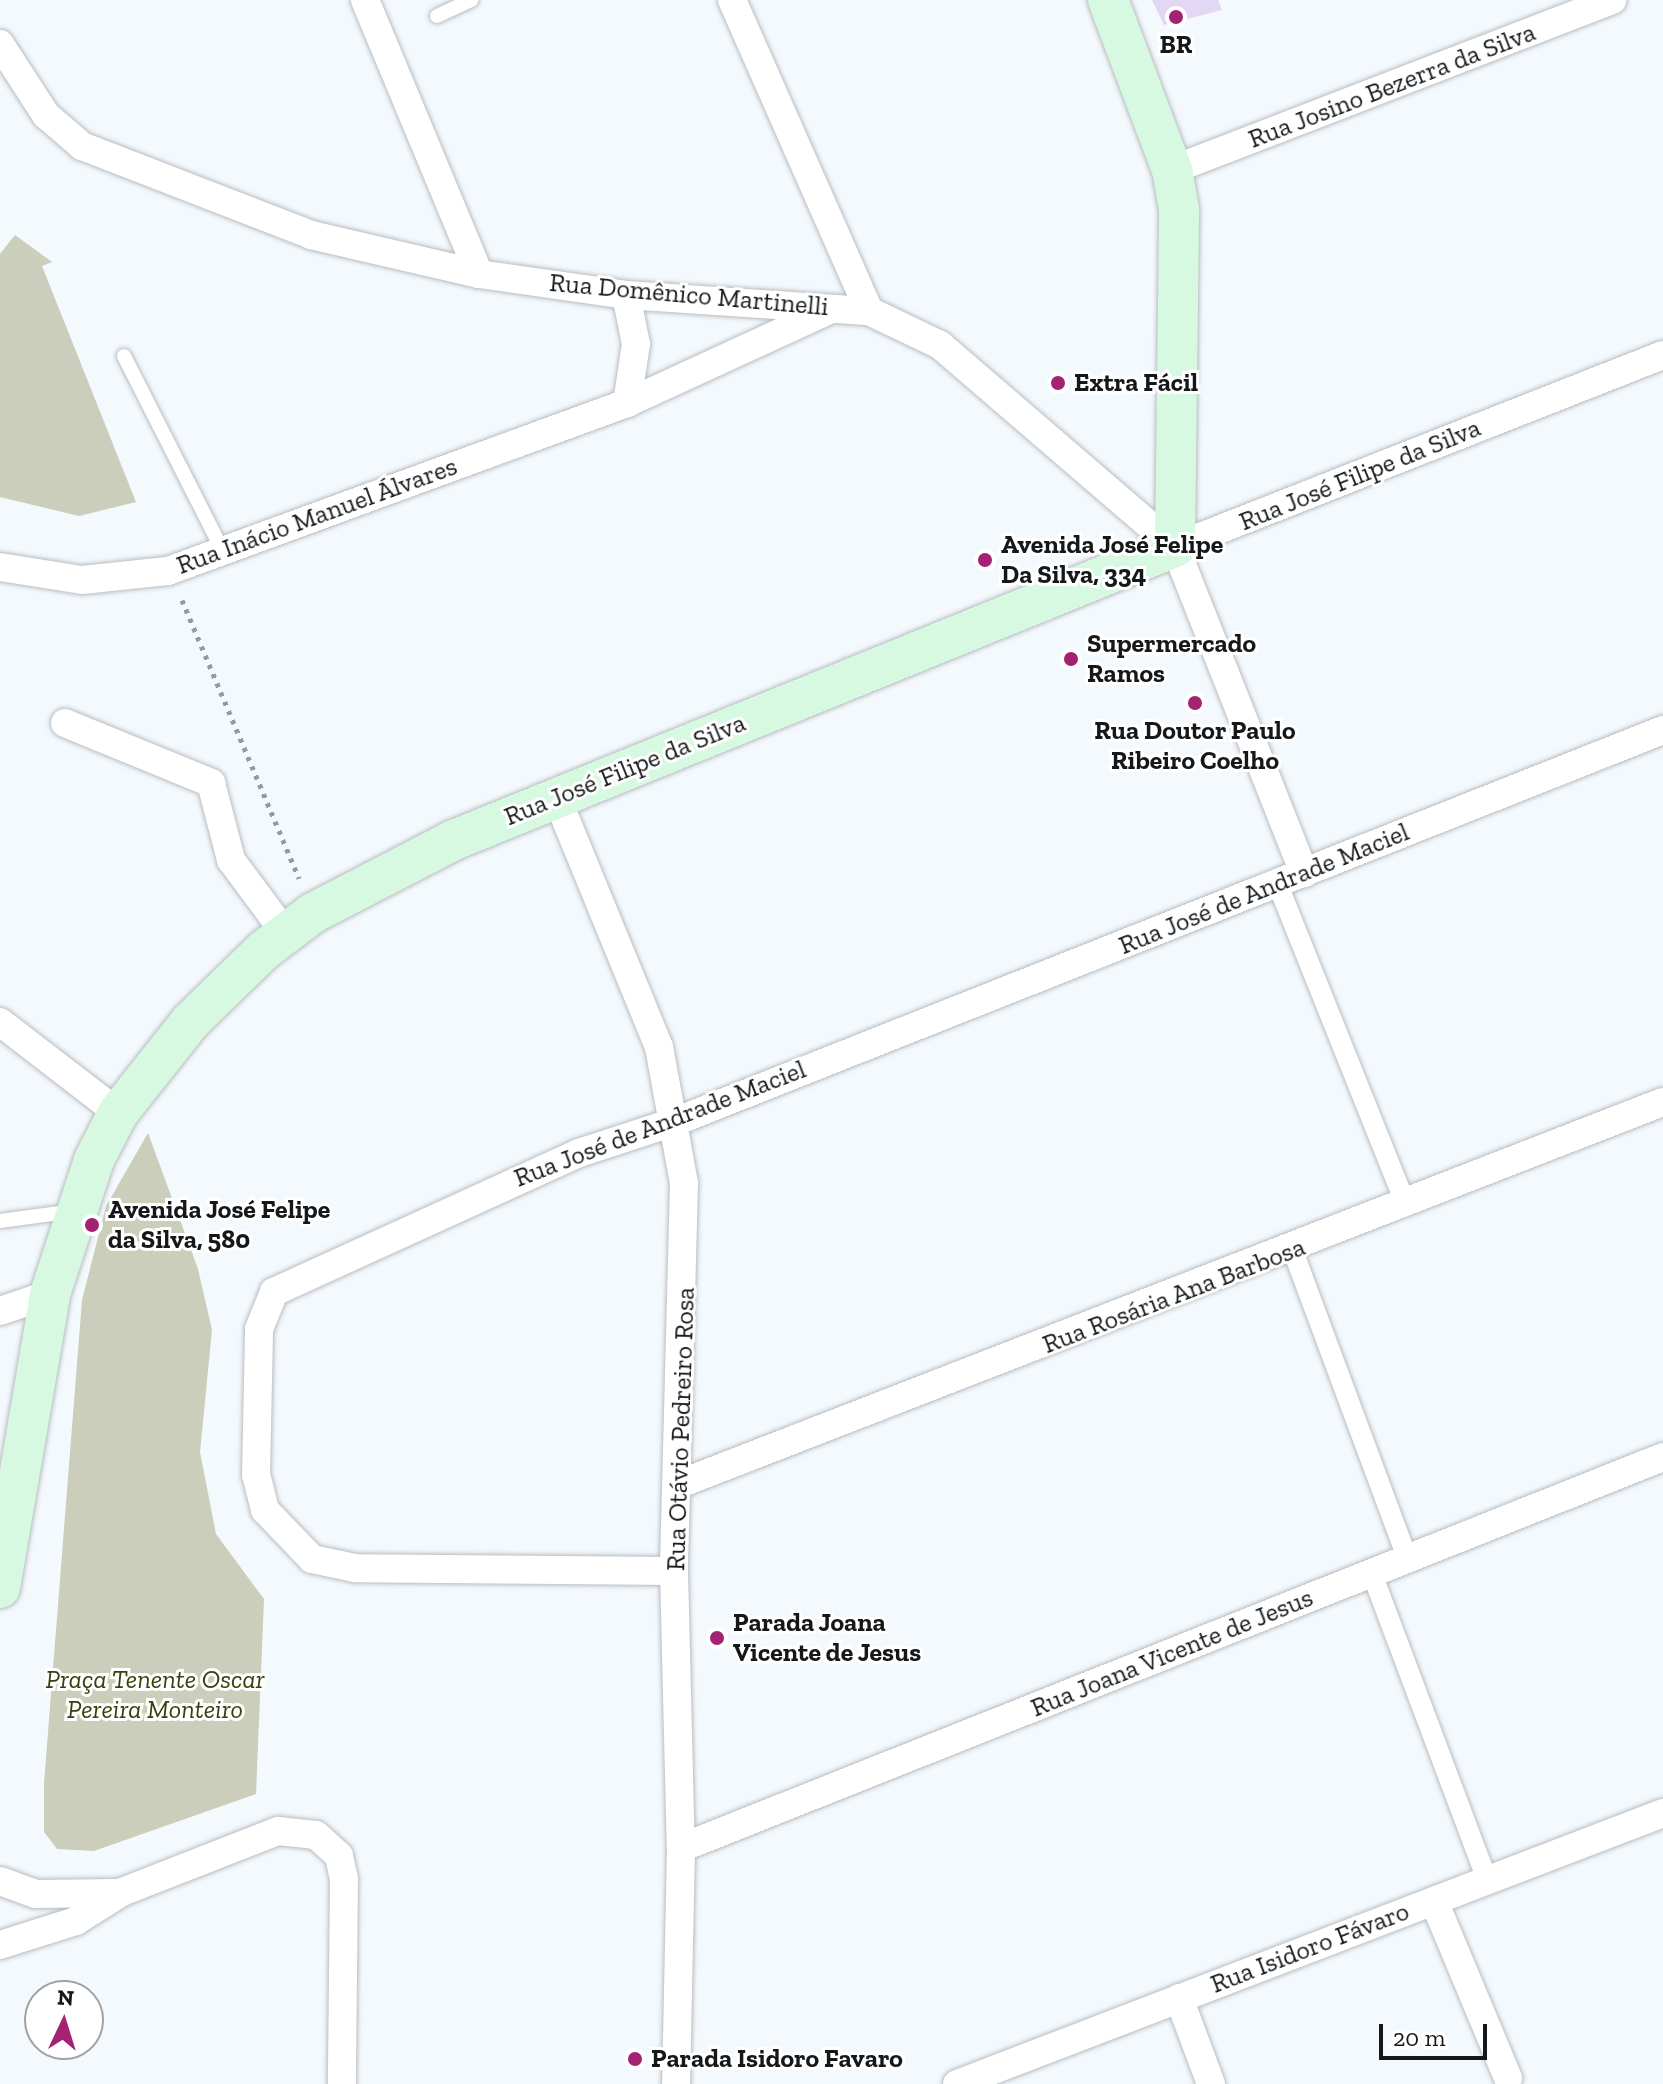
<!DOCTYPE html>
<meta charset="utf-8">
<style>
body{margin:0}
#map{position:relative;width:1663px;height:2084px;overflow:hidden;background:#f4f9fd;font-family:"Zilla Slab",serif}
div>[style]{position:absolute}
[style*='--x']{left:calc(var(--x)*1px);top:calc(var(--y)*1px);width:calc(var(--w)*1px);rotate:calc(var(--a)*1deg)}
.green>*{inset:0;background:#caceba}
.building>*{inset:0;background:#e2d7f5}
.path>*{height:5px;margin-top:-2.5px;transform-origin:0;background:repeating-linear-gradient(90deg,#969a9d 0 4px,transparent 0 10px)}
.roads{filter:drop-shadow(0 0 2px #b8bdc1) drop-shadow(0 0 2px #b8bdc1)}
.service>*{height:14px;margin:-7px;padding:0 7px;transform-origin:7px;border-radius:7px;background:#fff}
.pedestrian>*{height:20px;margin:-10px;padding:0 10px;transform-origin:10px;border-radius:10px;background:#fff}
.minor>*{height:28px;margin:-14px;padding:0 14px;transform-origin:14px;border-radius:14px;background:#fff}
.secondary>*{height:40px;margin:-20px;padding:0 20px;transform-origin:20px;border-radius:20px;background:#d7f8e1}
.dots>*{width:22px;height:22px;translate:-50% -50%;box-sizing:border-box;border:4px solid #fff;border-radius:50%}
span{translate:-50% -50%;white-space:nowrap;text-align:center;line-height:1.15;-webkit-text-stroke:6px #fff;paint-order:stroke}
.poi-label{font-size:26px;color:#151718;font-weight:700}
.left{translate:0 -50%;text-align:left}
.street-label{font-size:26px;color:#151718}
.park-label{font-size:26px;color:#3a400b;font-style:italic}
.north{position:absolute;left:24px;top:1980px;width:80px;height:80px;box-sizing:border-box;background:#fff;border:2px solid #a1a2a3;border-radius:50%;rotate:4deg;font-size:22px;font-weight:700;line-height:32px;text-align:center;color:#151718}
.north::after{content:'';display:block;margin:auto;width:28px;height:36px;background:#a32271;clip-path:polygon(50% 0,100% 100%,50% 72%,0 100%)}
.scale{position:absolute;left:1379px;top:2024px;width:108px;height:36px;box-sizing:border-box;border:4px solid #151718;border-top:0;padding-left:10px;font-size:24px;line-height:28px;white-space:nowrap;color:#151718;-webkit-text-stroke:6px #fff;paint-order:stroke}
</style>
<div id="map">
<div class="green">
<i style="clip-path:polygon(15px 235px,52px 262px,42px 266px,136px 502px,79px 516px,0 497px,0 254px)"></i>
<i style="clip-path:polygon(148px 1133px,198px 1269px,212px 1330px,200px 1452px,216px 1534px,264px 1599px,256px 1794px,94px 1851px,57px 1849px,44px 1832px,44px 1783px,82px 1300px,106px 1206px)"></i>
</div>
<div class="building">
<i style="clip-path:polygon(1152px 0,1218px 0,1222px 10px,1164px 25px)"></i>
</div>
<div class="path">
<i style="--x:182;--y:600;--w:302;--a:67.2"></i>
</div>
<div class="roads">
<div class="service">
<i style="--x:437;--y:16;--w:38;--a:-25"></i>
<i style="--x:124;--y:356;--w:219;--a:63.1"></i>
<i style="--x:0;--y:1221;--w:75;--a:-7.7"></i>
</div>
<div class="pedestrian">
<i style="--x:1278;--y:885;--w:345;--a:68.2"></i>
<i style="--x:1293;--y:1251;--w:327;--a:69.6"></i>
<i style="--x:1371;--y:1571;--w:332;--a:69.4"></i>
</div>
<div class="minor">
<i style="--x:365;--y:0;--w:297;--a:67.4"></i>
<i style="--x:732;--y:0;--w:340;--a:66.2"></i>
<i style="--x:0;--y:44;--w:85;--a:57.1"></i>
<i style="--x:46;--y:115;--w:48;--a:40.7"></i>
<i style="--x:82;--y:146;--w:246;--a:21.2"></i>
<i style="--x:311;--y:235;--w:172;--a:13.1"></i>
<i style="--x:479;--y:274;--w:148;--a:8.1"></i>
<i style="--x:626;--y:295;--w:244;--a:3.8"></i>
<i style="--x:869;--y:311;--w:79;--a:25.6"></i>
<i style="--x:940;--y:345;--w:310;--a:40.7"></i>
<i style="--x:1175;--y:547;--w:351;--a:68.4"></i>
<i style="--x:1172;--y:170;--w:472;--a:-21.1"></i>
<i style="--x:626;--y:295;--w:50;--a:78.5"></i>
<i style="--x:636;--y:344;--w:60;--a:98.7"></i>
<i style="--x:1175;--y:547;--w:524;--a:-21.48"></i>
<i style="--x:0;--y:567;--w:83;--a:9"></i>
<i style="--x:82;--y:580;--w:86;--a:-6"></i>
<i style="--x:168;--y:571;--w:489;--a:-20.1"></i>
<i style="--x:627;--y:403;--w:220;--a:-24.7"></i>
<i style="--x:65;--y:723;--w:158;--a:22.3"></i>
<i style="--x:211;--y:783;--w:80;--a:75.4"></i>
<i style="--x:231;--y:860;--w:92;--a:53.4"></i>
<i style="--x:556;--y:796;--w:271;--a:67.7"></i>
<i style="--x:659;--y:1047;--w:138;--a:79.6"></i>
<i style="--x:684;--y:1183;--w:388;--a:91.5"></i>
<i style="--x:674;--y:1571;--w:277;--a:88.6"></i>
<i style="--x:681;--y:1848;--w:236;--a:91.2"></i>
<i style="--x:0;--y:1022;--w:149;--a:37.6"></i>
<i style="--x:0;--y:1311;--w:53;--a:-18.8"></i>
<i style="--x:682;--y:1483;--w:1052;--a:-21.23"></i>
<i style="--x:674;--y:1571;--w:319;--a:-179.5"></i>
<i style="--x:355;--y:1568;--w:44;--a:-168.2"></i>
<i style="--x:312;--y:1559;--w:68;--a:-133.8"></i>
<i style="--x:265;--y:1510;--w:36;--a:-104"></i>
<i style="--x:256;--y:1475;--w:146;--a:-88.8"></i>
<i style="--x:259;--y:1329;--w:40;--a:-68"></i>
<i style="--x:274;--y:1292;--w:335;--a:-24.5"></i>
<i style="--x:579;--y:1153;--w:103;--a:-18.1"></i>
<i style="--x:677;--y:1121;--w:1061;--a:-21.63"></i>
<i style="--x:681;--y:1848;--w:1057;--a:-21.71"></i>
<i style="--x:0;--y:1881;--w:38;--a:20"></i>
<i style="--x:36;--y:1894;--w:81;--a:-0.7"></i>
<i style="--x:1434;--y:1901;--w:192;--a:67.3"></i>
<i style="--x:0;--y:1945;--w:80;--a:-17.5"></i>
<i style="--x:76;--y:1921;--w:54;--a:-32.2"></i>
<i style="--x:122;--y:1892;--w:168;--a:-21.4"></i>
<i style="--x:278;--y:1831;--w:38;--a:6"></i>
<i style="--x:316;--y:1835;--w:31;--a:42"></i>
<i style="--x:339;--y:1856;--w:24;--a:78"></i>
<i style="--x:344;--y:1879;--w:205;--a:90.6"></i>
<i style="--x:1179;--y:1998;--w:92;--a:69.6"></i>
<i style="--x:957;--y:2084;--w:756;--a:-21"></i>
</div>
<div class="secondary">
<i style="--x:0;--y:1588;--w:298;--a:-80.3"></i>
<i style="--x:50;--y:1294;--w:141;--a:-71.8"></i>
<i style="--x:94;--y:1160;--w:53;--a:-62.9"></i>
<i style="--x:118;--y:1113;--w:116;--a:-51.6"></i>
<i style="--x:190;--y:1022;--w:103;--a:-44.2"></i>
<i style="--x:264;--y:950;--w:61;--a:-37.1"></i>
<i style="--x:313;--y:913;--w:159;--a:-27.4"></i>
<i style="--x:454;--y:840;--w:778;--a:-22.12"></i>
<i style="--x:1175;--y:547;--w:338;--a:-89.3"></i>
<i style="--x:1179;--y:209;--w:40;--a:-100"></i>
<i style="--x:1172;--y:170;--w:182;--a:-110.6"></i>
</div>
</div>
<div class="dots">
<i style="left:1176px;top:17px;background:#a32271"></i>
<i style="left:1058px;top:383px;background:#a32271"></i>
<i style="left:985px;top:560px;background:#a32271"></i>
<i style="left:1071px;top:659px;background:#a32271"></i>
<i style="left:1195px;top:703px;background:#a32271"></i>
<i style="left:92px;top:1225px;background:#a32271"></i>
<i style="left:717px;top:1638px;background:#a32271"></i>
<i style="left:635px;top:2059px;background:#a32271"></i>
</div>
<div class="poi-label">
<span style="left:1176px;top:45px">BR</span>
<span class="left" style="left:1074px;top:383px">Extra Fácil</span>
<span class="left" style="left:1001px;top:560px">Avenida José Felipe<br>Da Silva, 334</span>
<span class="left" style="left:1087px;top:659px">Supermercado<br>Ramos</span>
<span style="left:1195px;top:746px">Rua Doutor Paulo<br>Ribeiro Coelho</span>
<span class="left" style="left:108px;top:1225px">Avenida José Felipe<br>da Silva, 580</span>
<span class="left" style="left:733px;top:1638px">Parada Joana<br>Vicente de Jesus</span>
<span class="left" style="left:651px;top:2059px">Parada Isidoro Favaro</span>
</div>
<div class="street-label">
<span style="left:1392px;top:86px;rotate:-21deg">Rua Josino Bezerra da Silva</span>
<span style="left:689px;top:295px;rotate:5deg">Rua Domênico Martinelli</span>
<span style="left:1360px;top:475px;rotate:-22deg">Rua José Filipe da Silva</span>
<span style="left:317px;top:516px;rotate:-20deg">Rua Inácio Manuel Álvares</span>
<span style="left:625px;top:770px;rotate:-22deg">Rua José Filipe da Silva</span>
<span style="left:1264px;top:889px;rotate:-22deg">Rua José de Andrade Maciel</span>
<span style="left:660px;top:1124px;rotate:-21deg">Rua José de Andrade Maciel</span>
<span style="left:1174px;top:1296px;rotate:-21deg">Rua Rosária Ana Barbosa</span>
<span style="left:681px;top:1429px;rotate:-88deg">Rua Otávio Pedreiro Rosa</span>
<span style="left:1172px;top:1653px;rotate:-22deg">Rua Joana Vicente de Jesus</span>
<span style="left:1310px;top:1948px;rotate:-21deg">Rua Isidoro Fávaro</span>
</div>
<div class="park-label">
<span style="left:155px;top:1695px">Praça Tenente Oscar<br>Pereira Monteiro</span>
</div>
<div class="north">N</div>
<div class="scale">20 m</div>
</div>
